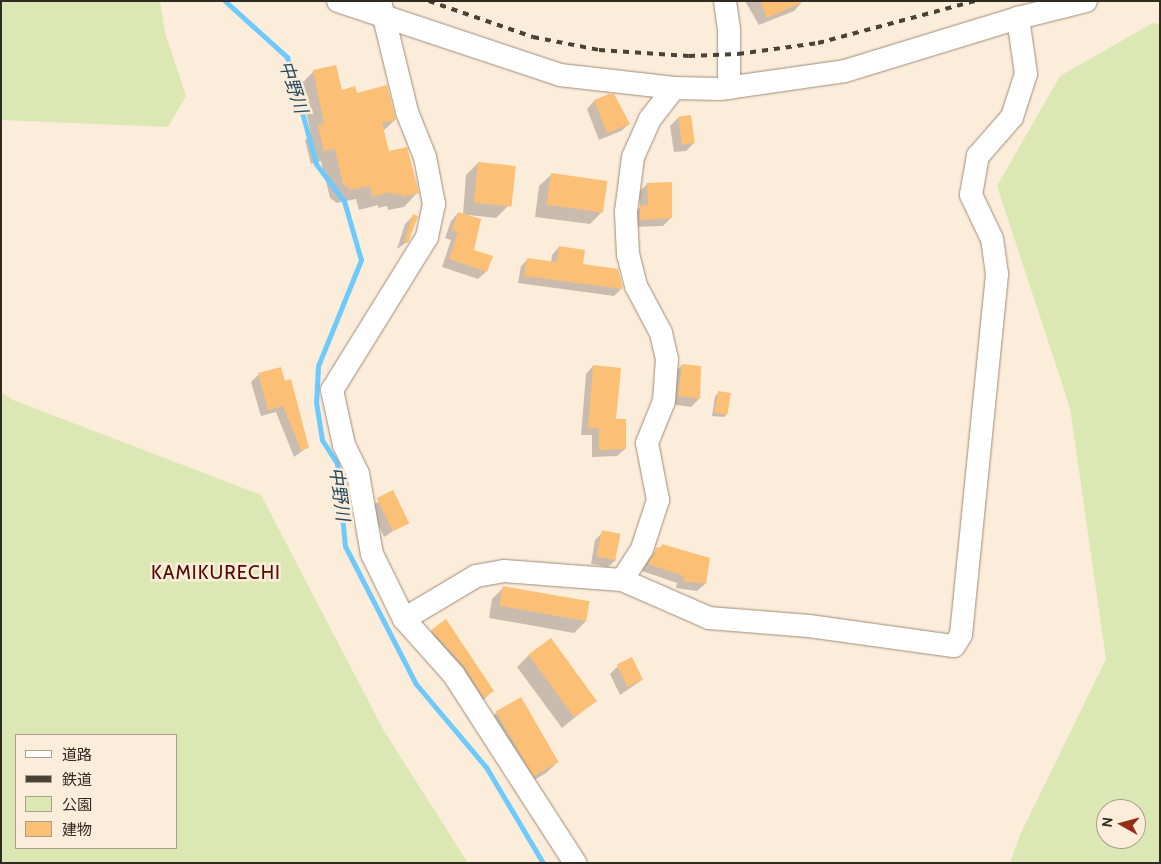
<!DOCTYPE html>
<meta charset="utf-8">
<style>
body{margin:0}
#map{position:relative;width:1161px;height:864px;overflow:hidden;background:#fcecda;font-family:Cabin,"Noto Sans JP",sans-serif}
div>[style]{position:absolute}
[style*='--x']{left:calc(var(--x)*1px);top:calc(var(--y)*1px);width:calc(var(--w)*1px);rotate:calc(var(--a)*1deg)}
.green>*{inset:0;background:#dbe8b4}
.shadow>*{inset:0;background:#0003;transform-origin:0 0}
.stream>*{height:5px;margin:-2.5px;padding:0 2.5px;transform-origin:2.5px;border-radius:2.5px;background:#6ec9fc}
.building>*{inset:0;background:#fbc076;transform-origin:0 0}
.roads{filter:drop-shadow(0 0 1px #9e8c77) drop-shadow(0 0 1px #9e8c77)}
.minor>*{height:22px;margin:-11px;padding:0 11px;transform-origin:11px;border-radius:11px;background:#fff}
.rail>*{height:4px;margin-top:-2px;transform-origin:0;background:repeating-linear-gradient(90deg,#4a4237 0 6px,transparent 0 12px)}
span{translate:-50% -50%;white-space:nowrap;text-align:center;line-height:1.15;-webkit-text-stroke:5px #fcecda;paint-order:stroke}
.water-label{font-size:18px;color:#244b61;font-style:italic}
.quarter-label{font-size:19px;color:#4f0d01;letter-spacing:1px}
.frame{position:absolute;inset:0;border:2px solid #312a21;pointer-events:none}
.legend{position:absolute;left:15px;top:734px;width:162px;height:115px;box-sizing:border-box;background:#fcecda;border:1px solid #ab9e90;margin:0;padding:6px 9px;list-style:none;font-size:15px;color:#312a21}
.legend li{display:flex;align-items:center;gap:10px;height:25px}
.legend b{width:25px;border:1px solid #ab9e90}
.north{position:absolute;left:1096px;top:799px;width:50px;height:50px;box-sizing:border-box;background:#fcecda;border:1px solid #ab9e90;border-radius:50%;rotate:277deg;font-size:14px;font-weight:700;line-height:20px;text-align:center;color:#312a21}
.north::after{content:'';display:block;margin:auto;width:18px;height:22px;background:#962d16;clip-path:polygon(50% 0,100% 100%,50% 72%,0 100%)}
</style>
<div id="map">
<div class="green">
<i style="clip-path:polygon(1px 1px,160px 1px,165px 33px,186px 96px,168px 127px,1px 120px)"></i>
<i style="clip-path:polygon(evenodd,1153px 23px,1160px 24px,1160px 863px,1010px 863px,1020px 835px,1106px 659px,1070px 408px,997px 186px,1060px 76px,1153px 23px,1106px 809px,1136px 809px,1136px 839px,1106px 839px,1106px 809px)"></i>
<i style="clip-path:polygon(evenodd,1px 392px,13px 400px,261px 495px,384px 731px,468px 863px,1px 863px,1px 392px,16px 735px,176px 735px,176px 848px,16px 848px,16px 735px)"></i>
</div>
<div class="shadow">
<i style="clip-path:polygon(745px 1px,801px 1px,801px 3px,794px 11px,759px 25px)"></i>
<i style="clip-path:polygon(314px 71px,341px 92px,356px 94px,395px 120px,383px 131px,388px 153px,417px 193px,404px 207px,388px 210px,387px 206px,378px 208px,378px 205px,359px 210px,356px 199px,337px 203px,330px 198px,321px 161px,311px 164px,305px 140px,311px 134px,300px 85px)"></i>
<i style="clip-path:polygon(614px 96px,629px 124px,621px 131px,599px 140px,587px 109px,594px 101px)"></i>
<i style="clip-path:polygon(690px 117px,694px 143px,686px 151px,674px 152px,670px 126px,678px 118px)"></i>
<i style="clip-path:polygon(478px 163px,508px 206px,496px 218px,469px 215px,472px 250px,486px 272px,478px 279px,442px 267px,451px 240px,445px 238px,451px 221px,458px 213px,463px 214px,466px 175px)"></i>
<i style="clip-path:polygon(551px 175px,602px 212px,590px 224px,535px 217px,539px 186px)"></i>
<i style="clip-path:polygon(647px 184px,671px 218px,663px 226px,632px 227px,633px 215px,640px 207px,639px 192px)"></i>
<i style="clip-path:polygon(413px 216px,407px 242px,397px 249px,405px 224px)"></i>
<i style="clip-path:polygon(559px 247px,582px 265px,621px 289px,614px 296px,518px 283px,521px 266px,528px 259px,551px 263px,552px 255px)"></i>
<i style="clip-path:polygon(682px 365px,699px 399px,691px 407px,670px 404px,674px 373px)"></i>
<i style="clip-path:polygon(593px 366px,625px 449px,617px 456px,592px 457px,592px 435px,581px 435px,586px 374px)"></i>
<i style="clip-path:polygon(280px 369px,308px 447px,294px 457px,276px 412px,261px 416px,251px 382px,258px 375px)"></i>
<i style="clip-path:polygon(718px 393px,727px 414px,724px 417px,712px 416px,715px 396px)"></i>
<i style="clip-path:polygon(393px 492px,407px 522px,384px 537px,370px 507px)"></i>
<i style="clip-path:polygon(603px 532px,616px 560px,608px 567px,591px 564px,595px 540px)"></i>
<i style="clip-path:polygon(662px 546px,705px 584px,697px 591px,676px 588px,677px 583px,642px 571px,649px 556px)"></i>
<i style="clip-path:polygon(504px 587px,586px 621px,574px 633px,489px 618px,492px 599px)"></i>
<i style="left:432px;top:631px;width:85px;height:16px;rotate:44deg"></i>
<i style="clip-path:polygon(529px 655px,595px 701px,562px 728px,517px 667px)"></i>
<i style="clip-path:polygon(617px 667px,642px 680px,620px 695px,610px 674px)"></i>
<i style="clip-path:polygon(521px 698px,558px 762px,546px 773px,523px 787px,485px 725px,496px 713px)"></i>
</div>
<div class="stream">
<i style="--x:225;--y:1;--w:84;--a:42.1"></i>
<i style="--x:287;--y:57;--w:111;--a:74.8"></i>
<i style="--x:316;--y:164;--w:46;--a:52.9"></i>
<i style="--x:344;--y:201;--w:61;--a:73.9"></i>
<i style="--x:361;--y:260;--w:114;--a:112.1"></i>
<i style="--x:318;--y:366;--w:36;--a:93"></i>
<i style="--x:316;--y:402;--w:38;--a:81"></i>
<i style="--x:322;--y:440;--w:27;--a:57"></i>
<i style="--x:337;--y:463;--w:83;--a:84.5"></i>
<i style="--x:345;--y:546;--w:155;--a:62.8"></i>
<i style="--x:416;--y:684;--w:109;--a:49.9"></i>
<i style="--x:486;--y:767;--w:112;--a:59.3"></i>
</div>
<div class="building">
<i style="clip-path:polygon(760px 1px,805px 1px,767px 18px)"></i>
<i style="clip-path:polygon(336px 65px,342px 90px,355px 86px,357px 93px,387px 85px,396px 120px,382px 123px,389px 151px,407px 147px,419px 193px,402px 197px,401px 193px,392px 195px,391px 192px,372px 197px,370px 186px,351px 190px,343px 184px,335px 149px,324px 151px,318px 125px,324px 124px,313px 70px)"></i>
<i style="clip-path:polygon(609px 94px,614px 94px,630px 124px,607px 133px,594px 100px)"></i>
<i style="left:691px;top:115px;width:28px;height:13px;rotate:82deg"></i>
<i style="left:478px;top:162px;width:38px;height:41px;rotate:6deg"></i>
<i style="left:551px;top:173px;width:57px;height:32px;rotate:8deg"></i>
<i style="clip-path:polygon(672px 182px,672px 218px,640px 220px,640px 206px,648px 205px,647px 183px)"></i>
<i style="clip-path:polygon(458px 212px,481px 219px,474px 250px,493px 256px,487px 272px,449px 259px,458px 232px,452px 230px)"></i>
<i style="clip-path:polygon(413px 214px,418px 216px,408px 243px,404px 242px)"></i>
<i style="clip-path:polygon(559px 246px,585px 250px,583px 264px,618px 269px,623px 289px,524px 276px,527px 258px,557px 262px)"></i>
<i style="clip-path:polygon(682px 364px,701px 366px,700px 399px,678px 396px)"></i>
<i style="clip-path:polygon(593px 365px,621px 368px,616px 419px,626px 419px,626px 449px,599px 450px,599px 428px,588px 428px)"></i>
<i style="clip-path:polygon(281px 367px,285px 381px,291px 379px,309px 448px,301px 450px,283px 406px,268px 410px,258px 373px)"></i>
<i style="left:718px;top:391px;width:13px;height:22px;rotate:9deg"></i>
<i style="left:393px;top:490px;width:37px;height:18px;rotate:64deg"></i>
<i style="left:602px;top:530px;width:19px;height:27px;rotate:12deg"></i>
<i style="clip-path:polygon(662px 544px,710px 558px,706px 584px,683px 581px,684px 576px,648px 564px,657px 547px,661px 548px)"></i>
<i style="left:503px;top:586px;width:88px;height:20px;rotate:10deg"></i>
<i style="clip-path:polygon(446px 619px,494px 691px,484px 698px,464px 666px,431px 630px)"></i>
<i style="left:551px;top:638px;width:78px;height:28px;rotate:54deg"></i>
<i style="left:632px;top:657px;width:25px;height:17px;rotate:64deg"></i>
<i style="left:521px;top:697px;width:75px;height:29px;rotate:60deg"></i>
</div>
<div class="roads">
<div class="minor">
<i style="--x:338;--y:1;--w:234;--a:18.4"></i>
<i style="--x:560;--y:75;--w:115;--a:6.5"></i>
<i style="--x:674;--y:88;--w:46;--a:1.2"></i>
<i style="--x:720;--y:89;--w:126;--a:-8.2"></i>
<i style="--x:845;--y:71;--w:181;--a:-17"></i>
<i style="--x:1018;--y:18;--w:70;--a:-14"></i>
<i style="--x:380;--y:1;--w:114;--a:76.3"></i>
<i style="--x:407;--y:112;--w:48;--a:68.2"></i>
<i style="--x:425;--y:157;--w:48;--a:79.2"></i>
<i style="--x:434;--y:204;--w:34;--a:102"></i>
<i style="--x:427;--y:237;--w:180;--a:121.8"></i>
<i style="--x:332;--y:390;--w:56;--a:77.7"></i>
<i style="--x:344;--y:445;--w:32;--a:64"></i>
<i style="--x:358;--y:474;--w:81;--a:80.1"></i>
<i style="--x:372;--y:554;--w:72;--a:63.8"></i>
<i style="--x:404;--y:619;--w:75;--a:48.2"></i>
<i style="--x:454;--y:675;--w:224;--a:57.2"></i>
<i style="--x:725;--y:1;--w:30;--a:82"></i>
<i style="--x:729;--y:31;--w:57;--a:90"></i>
<i style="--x:622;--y:580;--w:37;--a:-57"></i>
<i style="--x:642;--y:549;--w:52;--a:-71.9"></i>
<i style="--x:658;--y:500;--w:58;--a:-100.9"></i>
<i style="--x:647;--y:443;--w:45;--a:-68"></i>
<i style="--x:664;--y:401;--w:42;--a:-85.9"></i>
<i style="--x:667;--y:359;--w:27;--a:-103"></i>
<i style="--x:661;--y:333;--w:53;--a:-118"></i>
<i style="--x:636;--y:286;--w:32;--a:-104"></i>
<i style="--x:628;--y:255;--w:43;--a:-92.7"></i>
<i style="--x:626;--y:212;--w:55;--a:-82.7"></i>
<i style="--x:633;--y:157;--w:42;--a:-65.9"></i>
<i style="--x:650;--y:119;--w:39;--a:-52"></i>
<i style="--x:404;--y:619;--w:84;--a:-30.8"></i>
<i style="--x:476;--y:576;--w:28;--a:-10"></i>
<i style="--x:504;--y:571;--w:118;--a:4.4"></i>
<i style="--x:622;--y:580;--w:95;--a:23.6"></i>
<i style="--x:709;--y:618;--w:100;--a:4.6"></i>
<i style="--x:809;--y:626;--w:146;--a:7.9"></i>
<i style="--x:954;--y:646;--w:13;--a:-58"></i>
<i style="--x:961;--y:635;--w:363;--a:-84.3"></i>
<i style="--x:997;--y:274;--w:35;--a:-98"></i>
<i style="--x:992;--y:239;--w:49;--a:-115.5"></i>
<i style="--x:971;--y:195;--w:40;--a:-80"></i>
<i style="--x:978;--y:156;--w:52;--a:-48.9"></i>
<i style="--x:1012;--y:117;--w:45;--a:-72"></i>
<i style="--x:1026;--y:74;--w:57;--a:-98.1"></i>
</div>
</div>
<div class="rail">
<i style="--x:429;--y:1;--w:110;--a:19.1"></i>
<i style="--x:533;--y:37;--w:67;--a:11.1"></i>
<i style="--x:599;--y:50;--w:90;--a:3.8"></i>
<i style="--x:689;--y:56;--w:49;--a:-2.3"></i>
<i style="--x:738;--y:54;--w:81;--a:-7.8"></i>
<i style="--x:818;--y:43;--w:163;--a:-15"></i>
</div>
<div class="water-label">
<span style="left:293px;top:87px;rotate:72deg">中野川</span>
<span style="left:339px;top:494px;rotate:82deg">中野川</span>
</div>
<div class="quarter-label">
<span style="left:216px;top:573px">KAMIKURECHI</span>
</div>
<div class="frame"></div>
<ul class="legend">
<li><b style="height:6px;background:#fff"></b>道路</li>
<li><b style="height:6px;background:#4a4237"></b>鉄道</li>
<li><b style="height:14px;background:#dbe8b4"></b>公園</li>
<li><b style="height:14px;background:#fbc076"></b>建物</li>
</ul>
<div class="north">N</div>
</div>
